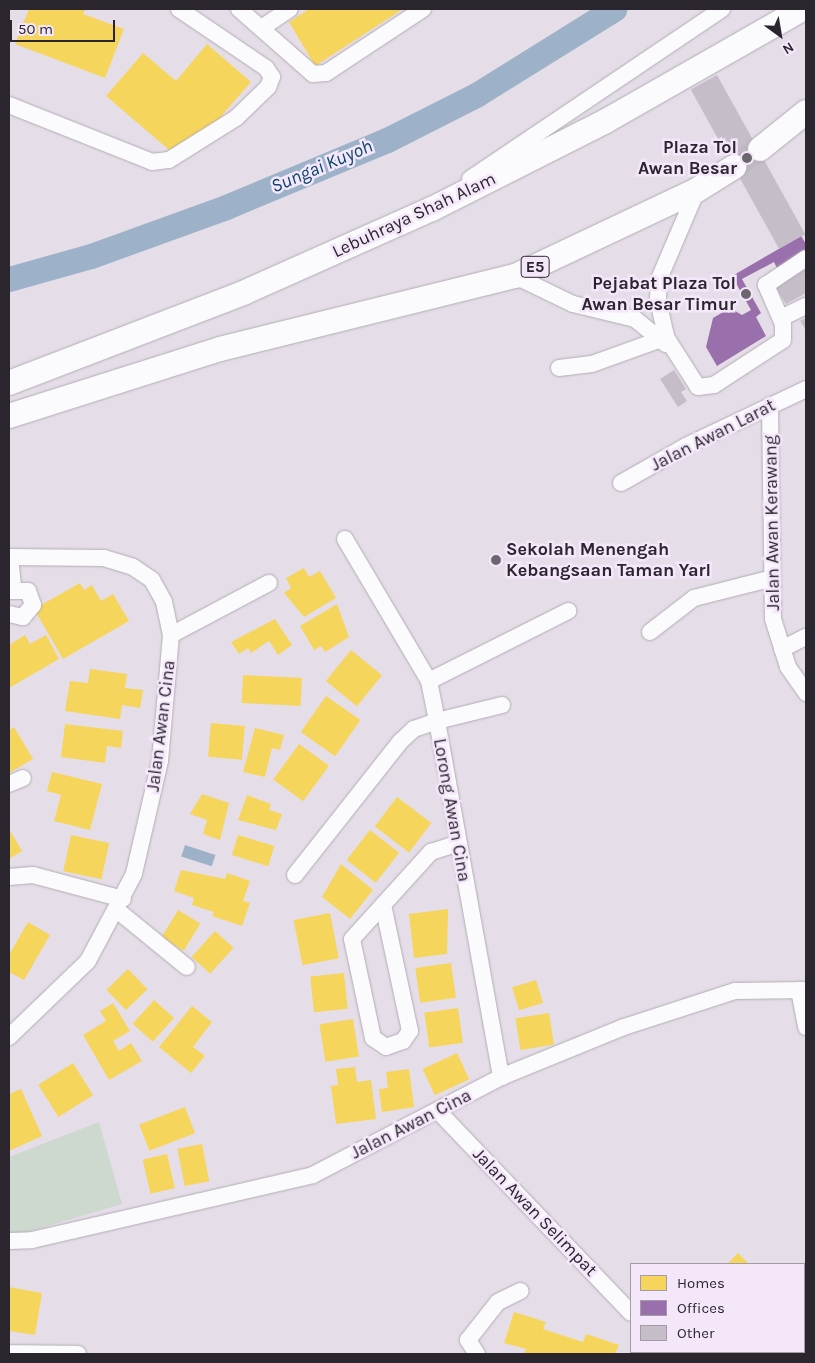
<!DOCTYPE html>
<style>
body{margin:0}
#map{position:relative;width:815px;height:1363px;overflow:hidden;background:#e5dee8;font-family:Karla,sans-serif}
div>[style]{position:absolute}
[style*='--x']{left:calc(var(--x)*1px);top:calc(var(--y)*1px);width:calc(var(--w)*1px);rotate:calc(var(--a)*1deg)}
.green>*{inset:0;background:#cdd8cf}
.water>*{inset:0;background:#9db2c8;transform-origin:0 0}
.homes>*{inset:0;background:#f6d55c;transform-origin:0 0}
.offices>*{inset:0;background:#9970ab}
.river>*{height:25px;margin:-12.5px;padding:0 12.5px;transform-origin:12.5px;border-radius:12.5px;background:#9db2c8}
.building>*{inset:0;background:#c5bdc8;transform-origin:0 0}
.highway-tunnel>*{height:24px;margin-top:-12px;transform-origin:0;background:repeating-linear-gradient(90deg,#c0b9c3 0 24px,transparent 0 36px)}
.roads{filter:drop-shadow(0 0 1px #b1acb3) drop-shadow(0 0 1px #b1acb3)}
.minor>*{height:16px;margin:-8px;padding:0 8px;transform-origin:8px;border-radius:8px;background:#fbfafc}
.highway>*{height:24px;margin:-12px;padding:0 12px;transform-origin:12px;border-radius:12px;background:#fbfafc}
.dots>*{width:14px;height:14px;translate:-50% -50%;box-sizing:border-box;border:2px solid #f4e7fa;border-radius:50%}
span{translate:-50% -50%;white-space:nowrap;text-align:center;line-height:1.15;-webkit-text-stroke:5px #f4e7fa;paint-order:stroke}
.shield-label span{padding:1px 4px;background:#f4e7fa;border:1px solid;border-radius:4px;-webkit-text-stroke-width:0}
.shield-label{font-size:16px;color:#2b262d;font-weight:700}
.poi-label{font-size:18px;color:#2b262d;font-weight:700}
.right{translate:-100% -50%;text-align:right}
.left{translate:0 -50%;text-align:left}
.street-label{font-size:18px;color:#2b262d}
.water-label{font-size:19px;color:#0b456a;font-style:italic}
.frame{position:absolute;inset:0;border:10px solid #2b262d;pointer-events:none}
.legend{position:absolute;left:630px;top:1263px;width:175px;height:90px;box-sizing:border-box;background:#f4e7fa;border:1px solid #a49aa8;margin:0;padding:6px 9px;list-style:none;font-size:15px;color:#2b262d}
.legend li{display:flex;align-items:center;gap:10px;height:25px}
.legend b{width:25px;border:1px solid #a49aa8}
.north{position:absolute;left:755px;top:10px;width:50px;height:50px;-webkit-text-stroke:4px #f4e7fa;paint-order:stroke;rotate:148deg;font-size:14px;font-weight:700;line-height:20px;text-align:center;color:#2b262d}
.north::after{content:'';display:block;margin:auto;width:18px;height:22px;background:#2b262d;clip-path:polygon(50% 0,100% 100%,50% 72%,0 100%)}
.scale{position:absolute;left:10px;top:20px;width:105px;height:22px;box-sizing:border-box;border:2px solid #2b262d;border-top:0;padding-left:6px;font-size:15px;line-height:18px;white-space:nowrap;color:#2b262d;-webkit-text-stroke:4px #f4e7fa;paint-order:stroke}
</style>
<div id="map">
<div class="green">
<i style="clip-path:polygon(99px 1122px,122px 1204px,21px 1234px,9px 1233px,9px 1157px)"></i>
</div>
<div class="water">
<i style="left:185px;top:845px;width:32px;height:12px;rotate:18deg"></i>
</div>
<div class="homes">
<i style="clip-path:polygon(29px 9px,85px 9px,83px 14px,124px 29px,105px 78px,15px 44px)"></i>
<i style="clip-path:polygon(309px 9px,403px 9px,315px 66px,289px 22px)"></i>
<i style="clip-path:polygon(207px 44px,251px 82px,182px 161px,106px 96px,143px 53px,176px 81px)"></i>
<i style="clip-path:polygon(304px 568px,309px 577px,320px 571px,336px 598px,304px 617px,284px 593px,291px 588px,286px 578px)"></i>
<i style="clip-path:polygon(80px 583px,84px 590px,92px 585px,101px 601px,113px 594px,129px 621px,63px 659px,34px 609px)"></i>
<i style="clip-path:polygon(337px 604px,349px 637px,325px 652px,321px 646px,314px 650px,300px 626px)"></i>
<i style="clip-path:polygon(275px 619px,292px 645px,278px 655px,269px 641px,251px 653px,248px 648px,239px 654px,231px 642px)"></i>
<i style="clip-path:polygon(25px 635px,30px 644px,46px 635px,59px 659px,9px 688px,9px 645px)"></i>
<i style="left:351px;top:650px;width:40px;height:40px;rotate:39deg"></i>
<i style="clip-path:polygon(90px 669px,127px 674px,125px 688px,143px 690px,140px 708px,122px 705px,120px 719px,65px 711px,70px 681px,88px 683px)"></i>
<i style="left:243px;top:675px;width:59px;height:28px;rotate:3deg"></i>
<i style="left:326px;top:696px;width:42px;height:44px;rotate:35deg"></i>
<i style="left:211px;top:723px;width:34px;height:34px;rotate:5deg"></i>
<i style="clip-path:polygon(65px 724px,123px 731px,121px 748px,107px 746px,105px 763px,61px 757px)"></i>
<i style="clip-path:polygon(14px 727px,33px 759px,9px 773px,9px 731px)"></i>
<i style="clip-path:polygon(255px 728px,284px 735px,280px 750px,272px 748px,265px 777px,243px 772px)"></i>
<i style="left:299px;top:744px;width:37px;height:44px;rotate:36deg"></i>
<i style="clip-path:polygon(52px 772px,102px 784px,90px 830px,54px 821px,61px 795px,47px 791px)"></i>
<i style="clip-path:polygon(202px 794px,229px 803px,220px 840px,203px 834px,207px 820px,190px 814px)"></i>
<i style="clip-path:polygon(247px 795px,271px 804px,269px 810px,282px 814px,276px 830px,238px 820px)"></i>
<i style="left:397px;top:797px;width:43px;height:37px;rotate:37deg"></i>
<i style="clip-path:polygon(9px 829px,22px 851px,9px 859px)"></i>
<i style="left:370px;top:830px;width:37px;height:38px;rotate:38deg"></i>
<i style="left:71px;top:835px;width:39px;height:37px;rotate:12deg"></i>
<i style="left:238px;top:835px;width:38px;height:21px;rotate:17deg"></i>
<i style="clip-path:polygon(341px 864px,373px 890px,350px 919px,322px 897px)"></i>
<i style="clip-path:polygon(181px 870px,225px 879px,227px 873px,250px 881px,243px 901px,250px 903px,242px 926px,212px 916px,214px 912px,192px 905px,194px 898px,174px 891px)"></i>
<i style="clip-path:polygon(448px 909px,447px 954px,414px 958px,409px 914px)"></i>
<i style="left:178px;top:910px;width:26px;height:32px;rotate:31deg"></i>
<i style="left:330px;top:913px;width:46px;height:37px;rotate:79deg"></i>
<i style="clip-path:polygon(28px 922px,50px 935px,24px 980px,9px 972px,9px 955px)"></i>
<i style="left:215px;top:931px;width:25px;height:35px;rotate:42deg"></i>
<i style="left:451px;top:963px;width:35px;height:36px;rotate:82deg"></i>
<i style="left:128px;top:969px;width:28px;height:30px;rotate:46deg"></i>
<i style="left:344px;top:973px;width:36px;height:34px;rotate:84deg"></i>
<i style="left:536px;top:980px;width:24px;height:25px;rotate:73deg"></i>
<i style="left:154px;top:1000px;width:27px;height:32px;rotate:42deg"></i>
<i style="clip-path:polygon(113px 1003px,130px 1031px,113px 1041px,119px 1051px,131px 1043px,142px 1061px,109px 1080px,83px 1035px,106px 1021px,100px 1011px)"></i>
<i style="clip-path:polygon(192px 1006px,212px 1022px,193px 1047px,205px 1056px,191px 1073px,159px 1047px)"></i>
<i style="left:458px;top:1008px;width:35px;height:34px;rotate:82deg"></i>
<i style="left:549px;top:1013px;width:32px;height:34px;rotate:81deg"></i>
<i style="left:353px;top:1019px;width:38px;height:34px;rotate:81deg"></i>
<i style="left:457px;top:1053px;width:29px;height:38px;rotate:65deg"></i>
<i style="left:73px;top:1063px;width:38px;height:41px;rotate:58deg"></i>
<i style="clip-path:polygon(355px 1067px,357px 1082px,371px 1080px,376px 1119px,336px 1124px,331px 1086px,338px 1085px,336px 1069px)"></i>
<i style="clip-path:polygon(409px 1069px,414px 1107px,382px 1112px,379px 1089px,388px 1088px,386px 1072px)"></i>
<i style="clip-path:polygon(21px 1089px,42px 1136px,9px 1151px,9px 1094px)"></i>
<i style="left:185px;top:1107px;width:28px;height:49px;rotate:69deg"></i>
<i style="left:202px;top:1144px;width:38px;height:25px;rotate:79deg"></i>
<i style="left:167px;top:1154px;width:35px;height:25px;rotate:77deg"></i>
<i style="clip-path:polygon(738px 1253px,749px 1264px,727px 1264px)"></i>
<i style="clip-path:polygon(9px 1287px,42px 1293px,35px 1335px,9px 1331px)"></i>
<i style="clip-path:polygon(514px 1312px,546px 1322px,543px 1329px,583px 1342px,586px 1334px,619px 1345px,615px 1354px,524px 1354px,526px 1349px,504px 1343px)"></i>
<i style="clip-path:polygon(804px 1323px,806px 1354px,749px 1354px,804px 1352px)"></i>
</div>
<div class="offices">
<i style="clip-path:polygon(801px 236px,806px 244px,804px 255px,777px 268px,774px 262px,742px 279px,761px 313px,756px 317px,766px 336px,717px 366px,706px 347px,713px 318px,730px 308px,742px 315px,751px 310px,732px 276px)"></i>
</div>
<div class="river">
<i style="--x:9;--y:279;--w:85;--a:-15.7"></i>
<i style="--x:91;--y:256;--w:144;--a:-19.9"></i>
<i style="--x:226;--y:207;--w:174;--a:-22.6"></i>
<i style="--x:387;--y:140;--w:100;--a:-26.8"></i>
<i style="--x:476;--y:95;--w:163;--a:-31.9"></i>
</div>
<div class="building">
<i style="left:717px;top:75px;width:182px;height:30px;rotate:61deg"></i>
<i style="clip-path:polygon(806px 269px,806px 293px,786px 304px,775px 286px)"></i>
<i style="clip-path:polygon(806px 318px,806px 330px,800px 321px)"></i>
<i style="clip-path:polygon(674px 370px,686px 389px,681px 392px,687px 401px,678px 407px,660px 379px)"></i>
</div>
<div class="highway-tunnel">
<i style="--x:734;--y:167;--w:32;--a:-35"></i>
</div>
<div class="roads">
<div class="minor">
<i style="--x:239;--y:9;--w:98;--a:41.3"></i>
<i style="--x:313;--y:74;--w:13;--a:-4"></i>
<i style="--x:326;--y:73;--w:116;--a:-33.4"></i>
<i style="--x:263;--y:27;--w:32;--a:-34"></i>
<i style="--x:9;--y:105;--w:154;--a:21.7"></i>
<i style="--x:152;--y:162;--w:17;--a:-7"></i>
<i style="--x:169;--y:160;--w:79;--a:-32.1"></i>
<i style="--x:236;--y:118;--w:45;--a:-44.1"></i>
<i style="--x:268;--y:87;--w:11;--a:-68"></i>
<i style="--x:272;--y:77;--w:11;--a:-124"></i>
<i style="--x:266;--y:68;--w:105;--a:-145.9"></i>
<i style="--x:470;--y:179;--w:304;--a:-34"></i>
<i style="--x:697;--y:190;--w:97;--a:113.1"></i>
<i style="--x:659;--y:279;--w:22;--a:93"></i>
<i style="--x:658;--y:301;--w:37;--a:77"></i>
<i style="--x:666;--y:337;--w:59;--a:57.4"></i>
<i style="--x:698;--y:387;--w:16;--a:-7"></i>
<i style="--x:714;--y:385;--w:82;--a:-33.1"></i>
<i style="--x:783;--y:340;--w:16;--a:-90"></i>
<i style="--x:783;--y:324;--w:43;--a:-113.6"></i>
<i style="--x:766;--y:285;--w:48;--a:-34"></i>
<i style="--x:515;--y:276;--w:64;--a:25.8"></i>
<i style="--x:573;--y:304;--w:64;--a:13.6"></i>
<i style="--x:635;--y:319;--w:40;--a:39"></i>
<i style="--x:781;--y:318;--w:28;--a:-26"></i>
<i style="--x:559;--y:368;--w:33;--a:-7"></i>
<i style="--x:592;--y:364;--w:73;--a:-19.9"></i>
<i style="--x:770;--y:405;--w:214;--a:89.2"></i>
<i style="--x:773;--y:619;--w:50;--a:72.6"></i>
<i style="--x:788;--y:667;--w:32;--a:55"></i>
<i style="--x:621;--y:483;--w:75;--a:-29.6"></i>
<i style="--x:686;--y:446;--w:133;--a:-25.4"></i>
<i style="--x:345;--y:539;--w:165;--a:59.4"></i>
<i style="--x:429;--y:681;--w:41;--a:78.7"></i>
<i style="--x:437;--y:721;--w:67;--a:-13.8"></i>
<i style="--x:9;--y:557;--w:95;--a:0.6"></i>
<i style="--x:104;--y:558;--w:30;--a:17"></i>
<i style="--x:133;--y:567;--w:23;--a:34"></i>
<i style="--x:152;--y:580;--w:25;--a:61"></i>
<i style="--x:164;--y:602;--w:34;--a:78"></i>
<i style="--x:171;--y:635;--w:126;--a:95"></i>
<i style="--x:160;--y:761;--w:116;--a:103"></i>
<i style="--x:134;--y:874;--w:98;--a:117.9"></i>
<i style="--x:88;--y:961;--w:110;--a:136.1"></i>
<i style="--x:10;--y:557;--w:31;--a:84"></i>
<i style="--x:9;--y:591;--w:19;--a:0"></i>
<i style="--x:28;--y:591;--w:15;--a:70"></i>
<i style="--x:33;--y:605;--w:16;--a:130"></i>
<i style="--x:23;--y:617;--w:14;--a:-168"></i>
<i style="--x:650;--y:632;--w:56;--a:-37.7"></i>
<i style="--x:694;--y:598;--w:81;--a:-14.2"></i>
<i style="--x:171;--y:635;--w:111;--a:-28"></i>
<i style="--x:782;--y:649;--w:27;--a:-27"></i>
<i style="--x:429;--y:681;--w:156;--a:-26.7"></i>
<i style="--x:9;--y:784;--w:15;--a:-23"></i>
<i style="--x:295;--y:875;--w:171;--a:-51.7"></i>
<i style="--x:401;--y:741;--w:18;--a:-43"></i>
<i style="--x:414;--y:729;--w:24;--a:-19"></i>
<i style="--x:437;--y:721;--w:362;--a:79.8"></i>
<i style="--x:9;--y:877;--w:24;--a:-5"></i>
<i style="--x:33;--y:875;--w:93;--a:14.9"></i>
<i style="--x:383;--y:905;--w:129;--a:77.9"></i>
<i style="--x:410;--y:1031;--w:12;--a:125"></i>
<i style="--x:403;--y:1041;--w:18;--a:161"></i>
<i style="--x:386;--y:1047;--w:16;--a:-145"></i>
<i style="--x:373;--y:1038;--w:101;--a:-102"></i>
<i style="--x:352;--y:939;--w:118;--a:-47.8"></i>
<i style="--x:431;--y:852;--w:28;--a:-18"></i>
<i style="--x:117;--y:910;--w:90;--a:39.2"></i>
<i style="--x:799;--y:990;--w:38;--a:79"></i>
<i style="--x:438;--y:1111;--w:279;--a:46.3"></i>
<i style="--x:9;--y:1241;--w:23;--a:-2"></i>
<i style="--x:32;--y:1240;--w:288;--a:-13"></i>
<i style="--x:313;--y:1175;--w:212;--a:-27.5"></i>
<i style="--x:501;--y:1077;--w:133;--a:-22.1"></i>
<i style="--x:624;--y:1027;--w:117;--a:-18"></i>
<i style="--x:735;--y:991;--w:71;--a:-0.8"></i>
<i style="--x:669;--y:1352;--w:3;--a:45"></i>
<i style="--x:9;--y:1353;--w:69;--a:0.8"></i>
<i style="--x:477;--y:1354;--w:17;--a:-123"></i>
<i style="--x:468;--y:1340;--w:48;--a:-51.7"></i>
<i style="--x:498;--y:1302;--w:25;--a:-26"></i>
</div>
<div class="highway">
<i style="--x:760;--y:149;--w:59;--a:-38.8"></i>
<i style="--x:9;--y:383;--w:251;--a:-21"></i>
<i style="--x:243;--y:293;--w:207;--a:-24"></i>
<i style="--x:432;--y:209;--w:195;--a:-26.8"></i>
<i style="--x:606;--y:121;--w:226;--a:-29.7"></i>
<i style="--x:9;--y:416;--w:221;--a:-17.6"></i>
<i style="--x:220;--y:349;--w:304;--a:-13.9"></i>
<i style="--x:515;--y:276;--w:201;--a:-25.3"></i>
<i style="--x:697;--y:190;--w:44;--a:-31.9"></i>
</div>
</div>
<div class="dots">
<i style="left:747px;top:158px;background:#6c666e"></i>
<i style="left:746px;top:294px;background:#6c666e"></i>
<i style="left:496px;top:560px;background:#6c666e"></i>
</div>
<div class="shield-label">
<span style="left:535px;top:267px">E5</span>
</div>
<div class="poi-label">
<span class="right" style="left:737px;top:158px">Plaza Tol<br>Awan Besar</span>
<span class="right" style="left:736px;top:294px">Pejabat Plaza Tol<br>Awan Besar Timur</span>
<span class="left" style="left:506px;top:560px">Sekolah Menengah<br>Kebangsaan Taman Yarl</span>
</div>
<div class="street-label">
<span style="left:414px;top:215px;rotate:-25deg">Lebuhraya Shah Alam</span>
<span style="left:713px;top:435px;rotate:-27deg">Jalan Awan Larat</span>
<span style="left:772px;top:523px;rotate:-91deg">Jalan Awan Kerawang</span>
<span style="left:161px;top:726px;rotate:-83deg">Jalan Awan Cina</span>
<span style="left:452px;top:810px;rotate:80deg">Lorong Awan Cina</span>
<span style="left:411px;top:1124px;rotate:-27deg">Jalan Awan Cina</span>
<span style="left:535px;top:1212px;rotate:46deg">Jalan Awan Selimpat</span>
</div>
<div class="water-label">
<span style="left:322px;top:167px;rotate:-23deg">Sungai Kuyoh</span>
</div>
<div class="frame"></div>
<ul class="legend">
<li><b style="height:14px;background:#f6d55c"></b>Homes</li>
<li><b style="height:14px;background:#9970ab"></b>Offices</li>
<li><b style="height:14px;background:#c5bdc8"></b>Other</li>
</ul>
<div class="north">N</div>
<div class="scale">50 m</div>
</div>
